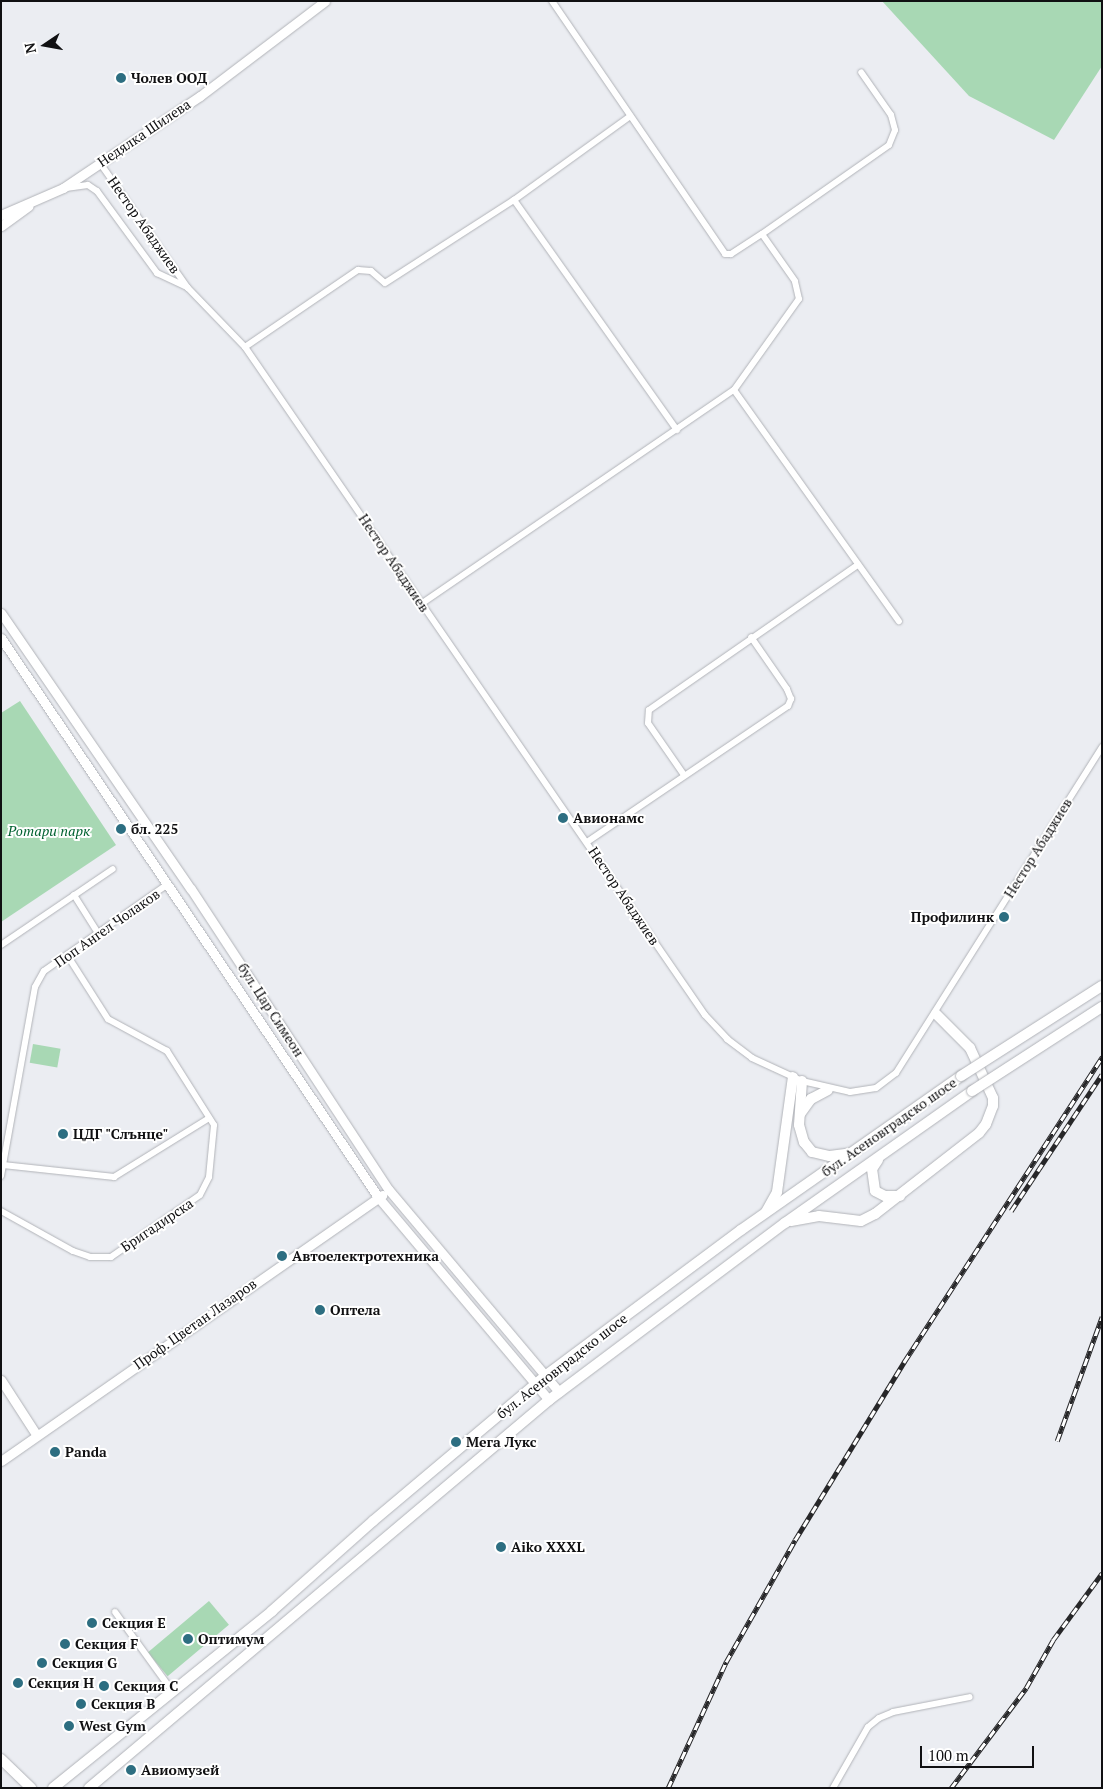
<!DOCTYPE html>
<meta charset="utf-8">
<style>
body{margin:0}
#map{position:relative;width:1103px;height:1789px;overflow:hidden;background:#ebedf2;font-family:"PT Serif",serif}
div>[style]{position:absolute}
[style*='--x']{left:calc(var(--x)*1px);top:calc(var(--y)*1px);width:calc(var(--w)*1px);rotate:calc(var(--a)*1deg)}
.green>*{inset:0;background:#a8d8b4;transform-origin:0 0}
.roads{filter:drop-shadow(0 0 1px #b1b3b8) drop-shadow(0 0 1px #b1b3b8)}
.street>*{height:6px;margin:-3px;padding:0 3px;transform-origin:3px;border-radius:3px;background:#fff}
.secondary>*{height:9px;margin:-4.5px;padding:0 4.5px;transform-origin:4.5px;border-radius:4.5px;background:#fff}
.primary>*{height:10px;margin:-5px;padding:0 5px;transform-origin:5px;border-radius:5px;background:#fff}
.rail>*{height:4.5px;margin-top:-2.25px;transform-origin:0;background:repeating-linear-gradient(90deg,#fff 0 8px,#272729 0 16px);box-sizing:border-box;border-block:1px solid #272729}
.bridges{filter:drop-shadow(0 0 1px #b1b3b8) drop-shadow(0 0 1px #b1b3b8)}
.primary-bridge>*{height:10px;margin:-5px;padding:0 5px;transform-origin:5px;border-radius:5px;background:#fff}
.dots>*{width:14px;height:14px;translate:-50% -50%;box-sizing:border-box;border:2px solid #fff;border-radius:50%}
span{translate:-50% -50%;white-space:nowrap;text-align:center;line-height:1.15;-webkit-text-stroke:4px #fff;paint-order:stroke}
.poi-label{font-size:14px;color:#101012;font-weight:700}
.left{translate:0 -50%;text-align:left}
.right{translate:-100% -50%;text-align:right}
.street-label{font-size:14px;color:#101012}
.park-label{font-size:14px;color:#006231;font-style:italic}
.frame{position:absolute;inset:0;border:2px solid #101012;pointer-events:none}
.north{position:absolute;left:20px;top:20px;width:50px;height:50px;-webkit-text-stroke:4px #fff;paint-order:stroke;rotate:258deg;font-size:14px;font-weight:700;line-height:20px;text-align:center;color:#101012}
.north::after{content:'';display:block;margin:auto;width:18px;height:22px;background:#101012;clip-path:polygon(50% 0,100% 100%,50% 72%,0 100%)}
.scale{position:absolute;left:920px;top:1746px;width:114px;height:22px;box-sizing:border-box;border:2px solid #101012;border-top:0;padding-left:6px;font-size:15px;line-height:18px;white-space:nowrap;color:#101012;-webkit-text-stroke:4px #fff;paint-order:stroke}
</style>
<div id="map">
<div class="green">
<i style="clip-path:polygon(882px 1px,1102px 1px,1102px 66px,1054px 140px,969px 96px)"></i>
<i style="clip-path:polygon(20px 701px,116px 845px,1px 922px,1px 713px)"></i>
<i style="left:33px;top:1044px;width:28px;height:19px;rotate:10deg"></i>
<i style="left:209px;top:1601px;width:31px;height:80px;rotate:50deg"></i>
</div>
<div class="roads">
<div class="street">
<i style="--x:552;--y:1;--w:306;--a:55.6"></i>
<i style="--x:725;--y:254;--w:6;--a:0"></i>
<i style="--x:731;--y:254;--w:37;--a:-33"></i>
<i style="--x:762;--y:234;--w:155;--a:-35"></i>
<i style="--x:889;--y:145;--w:16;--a:-68"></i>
<i style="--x:895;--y:130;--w:16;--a:-105"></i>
<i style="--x:891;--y:115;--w:52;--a:-124.9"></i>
<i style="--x:100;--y:163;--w:153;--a:54.9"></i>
<i style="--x:188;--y:288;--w:82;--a:46"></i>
<i style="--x:245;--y:347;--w:811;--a:55.45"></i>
<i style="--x:705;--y:1015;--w:33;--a:47"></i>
<i style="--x:727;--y:1039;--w:31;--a:37"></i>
<i style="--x:752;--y:1058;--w:55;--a:24.7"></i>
<i style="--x:802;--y:1081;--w:49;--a:12.9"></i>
<i style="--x:850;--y:1092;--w:26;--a:-9"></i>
<i style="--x:876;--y:1088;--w:25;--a:-37"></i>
<i style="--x:896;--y:1073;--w:386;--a:-57.7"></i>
<i style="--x:66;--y:188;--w:22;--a:-8"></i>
<i style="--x:88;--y:185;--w:11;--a:34"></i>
<i style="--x:97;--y:191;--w:102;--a:53.8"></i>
<i style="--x:157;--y:273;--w:33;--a:25"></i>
<i style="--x:514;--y:200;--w:282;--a:54.7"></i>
<i style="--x:245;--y:347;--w:137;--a:-34.3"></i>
<i style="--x:358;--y:270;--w:13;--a:4"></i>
<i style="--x:371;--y:271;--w:18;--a:41"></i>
<i style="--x:385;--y:283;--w:153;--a:-32.8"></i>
<i style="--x:514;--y:200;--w:142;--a:-35.8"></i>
<i style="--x:734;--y:390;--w:284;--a:54.5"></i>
<i style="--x:421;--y:604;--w:379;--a:-34.4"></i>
<i style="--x:734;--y:390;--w:112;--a:-54.5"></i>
<i style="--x:799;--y:299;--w:18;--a:-103"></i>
<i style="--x:795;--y:281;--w:57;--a:-125.1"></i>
<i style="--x:684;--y:775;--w:63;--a:-124.7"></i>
<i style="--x:648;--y:723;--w:13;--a:-86"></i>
<i style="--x:649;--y:710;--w:254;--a:-34.8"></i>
<i style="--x:587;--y:842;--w:243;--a:-34.1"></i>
<i style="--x:788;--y:706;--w:8;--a:-67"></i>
<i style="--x:791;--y:699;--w:11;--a:-112"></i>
<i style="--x:787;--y:689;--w:63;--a:-124.7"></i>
<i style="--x:74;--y:895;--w:45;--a:57.7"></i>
<i style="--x:1;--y:945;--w:135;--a:-34.2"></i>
<i style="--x:3;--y:1165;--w:112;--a:6.2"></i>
<i style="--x:114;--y:1177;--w:112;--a:-31.8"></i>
<i style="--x:1;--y:1176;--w:192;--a:-79.8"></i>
<i style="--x:35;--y:987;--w:18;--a:-61"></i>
<i style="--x:44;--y:971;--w:151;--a:-35.1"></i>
<i style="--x:1;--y:1211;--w:82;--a:29.1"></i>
<i style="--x:73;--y:1251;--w:18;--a:19"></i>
<i style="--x:90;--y:1257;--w:21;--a:0"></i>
<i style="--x:111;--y:1257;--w:108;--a:-34.9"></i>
<i style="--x:200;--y:1195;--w:20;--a:-63"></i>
<i style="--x:209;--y:1177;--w:52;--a:-84.5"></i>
<i style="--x:214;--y:1125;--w:88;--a:-122.4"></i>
<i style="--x:167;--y:1051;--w:67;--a:-151.5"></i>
<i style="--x:108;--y:1019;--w:76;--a:-122.6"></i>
<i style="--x:115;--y:1612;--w:99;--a:54.1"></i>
<i style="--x:833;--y:1788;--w:70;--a:-60.2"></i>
<i style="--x:868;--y:1727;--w:14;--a:-39"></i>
<i style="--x:879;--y:1718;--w:15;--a:-23"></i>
<i style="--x:893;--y:1712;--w:78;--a:-11"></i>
</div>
<div class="secondary">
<i style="--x:1;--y:215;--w:68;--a:-23.5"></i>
<i style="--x:63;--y:188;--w:165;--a:-33.9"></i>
<i style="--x:200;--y:96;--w:157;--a:-37.2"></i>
<i style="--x:1;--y:226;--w:34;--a:-36"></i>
<i style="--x:1;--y:613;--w:335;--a:55.5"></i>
<i style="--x:191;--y:889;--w:360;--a:56.7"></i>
<i style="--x:389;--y:1190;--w:264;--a:49.9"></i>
<i style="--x:1;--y:638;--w:674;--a:56"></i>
<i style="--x:378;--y:1197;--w:265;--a:49.9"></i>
<i style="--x:1;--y:1380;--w:64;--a:57.1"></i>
<i style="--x:1;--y:1461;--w:465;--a:-34.9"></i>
</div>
<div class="primary">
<i style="--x:802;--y:1081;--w:44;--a:93.9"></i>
<i style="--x:799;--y:1125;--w:18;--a:74"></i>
<i style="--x:804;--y:1142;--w:13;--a:51"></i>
<i style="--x:812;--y:1152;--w:18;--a:13"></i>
<i style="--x:830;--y:1156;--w:21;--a:-8"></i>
<i style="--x:800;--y:1114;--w:19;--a:-54"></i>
<i style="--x:811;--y:1099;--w:19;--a:-28"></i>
<i style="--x:878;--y:1160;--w:11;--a:124"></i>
<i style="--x:872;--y:1169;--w:22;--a:82"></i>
<i style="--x:875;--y:1191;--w:11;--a:27"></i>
<i style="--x:885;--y:1196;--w:15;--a:0"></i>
<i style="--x:766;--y:1212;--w:23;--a:-61"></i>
<i style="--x:777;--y:1192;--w:116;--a:-82.1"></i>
<i style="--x:791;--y:1221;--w:28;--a:-10"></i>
<i style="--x:819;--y:1216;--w:42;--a:6.8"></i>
<i style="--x:861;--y:1221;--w:16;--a:-27"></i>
<i style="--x:875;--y:1214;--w:132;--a:-37.9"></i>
<i style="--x:979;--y:1133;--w:11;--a:-52"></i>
<i style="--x:986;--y:1124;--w:19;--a:-69"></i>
<i style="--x:993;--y:1106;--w:8;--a:-90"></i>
<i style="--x:993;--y:1098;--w:55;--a:-114.7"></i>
<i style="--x:970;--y:1048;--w:48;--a:-135"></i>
<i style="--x:1;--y:1759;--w:42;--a:44"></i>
<i style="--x:53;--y:1788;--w:282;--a:-38.9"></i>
<i style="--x:272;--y:1611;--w:135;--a:-41.7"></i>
<i style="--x:373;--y:1521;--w:225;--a:-40.1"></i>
<i style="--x:545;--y:1376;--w:244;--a:-36.7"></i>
<i style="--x:741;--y:1230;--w:269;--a:-35"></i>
<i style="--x:89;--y:1788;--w:602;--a:-40.15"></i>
<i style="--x:549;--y:1400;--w:295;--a:-36.9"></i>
<i style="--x:785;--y:1223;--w:229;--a:-35.2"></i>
</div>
</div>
<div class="rail">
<i style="--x:1011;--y:1211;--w:164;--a:-56.4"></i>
<i style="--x:1057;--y:1441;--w:132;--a:-70.1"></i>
<i style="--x:668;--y:1788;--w:139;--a:-65.3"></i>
<i style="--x:726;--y:1662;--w:140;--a:-60.5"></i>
<i style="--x:795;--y:1540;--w:209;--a:-58.5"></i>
<i style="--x:904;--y:1362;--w:364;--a:-57"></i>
<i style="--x:951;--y:1788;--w:125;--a:-53.1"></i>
<i style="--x:1026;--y:1688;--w:55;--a:-60.6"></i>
<i style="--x:1053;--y:1640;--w:83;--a:-53.8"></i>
</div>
<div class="bridges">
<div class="primary-bridge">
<i style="--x:961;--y:1076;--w:167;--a:-32.6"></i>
<i style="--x:972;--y:1091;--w:155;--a:-32.9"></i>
</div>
</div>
<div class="dots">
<i style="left:121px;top:78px;background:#2d6e81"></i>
<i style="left:563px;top:818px;background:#2d6e81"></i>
<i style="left:121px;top:829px;background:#2d6e81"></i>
<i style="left:1004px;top:917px;background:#2d6e81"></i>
<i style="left:63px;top:1134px;background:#2d6e81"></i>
<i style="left:282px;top:1256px;background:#2d6e81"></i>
<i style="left:320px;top:1310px;background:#2d6e81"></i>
<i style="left:456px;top:1442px;background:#2d6e81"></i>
<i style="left:55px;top:1452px;background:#2d6e81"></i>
<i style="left:501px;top:1547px;background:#2d6e81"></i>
<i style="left:92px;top:1623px;background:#2d6e81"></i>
<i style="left:188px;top:1639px;background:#2d6e81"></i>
<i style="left:65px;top:1644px;background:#2d6e81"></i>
<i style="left:42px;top:1663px;background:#2d6e81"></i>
<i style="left:18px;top:1683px;background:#2d6e81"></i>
<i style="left:104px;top:1686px;background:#2d6e81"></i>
<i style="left:81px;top:1704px;background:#2d6e81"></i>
<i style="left:69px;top:1726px;background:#2d6e81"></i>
<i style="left:131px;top:1770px;background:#2d6e81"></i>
</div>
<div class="poi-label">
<span class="left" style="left:131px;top:78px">Чолев ООД</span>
<span class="left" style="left:573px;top:818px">Авионамс</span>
<span class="left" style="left:131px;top:829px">бл. 225</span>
<span class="right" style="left:994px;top:917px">Профилинк</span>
<span class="left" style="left:73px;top:1134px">ЦДГ "Слънце"</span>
<span class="left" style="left:292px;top:1256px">Автоелектротехника</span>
<span class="left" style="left:330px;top:1310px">Оптела</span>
<span class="left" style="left:466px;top:1442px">Мега Лукс</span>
<span class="left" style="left:65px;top:1452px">Panda</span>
<span class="left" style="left:511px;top:1547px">Aiko XXXL</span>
<span class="left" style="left:102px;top:1623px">Секция E</span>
<span class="left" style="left:198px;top:1639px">Оптимум</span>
<span class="left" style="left:75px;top:1644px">Секция F</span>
<span class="left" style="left:52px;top:1663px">Секция G</span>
<span class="left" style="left:28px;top:1683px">Секция H</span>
<span class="left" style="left:114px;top:1686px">Секция C</span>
<span class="left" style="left:91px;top:1704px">Секция B</span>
<span class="left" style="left:79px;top:1726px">West Gym</span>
<span class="left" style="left:141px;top:1770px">Авиомузей</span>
</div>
<div class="street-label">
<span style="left:144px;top:133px;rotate:-34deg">Недялка Шилева</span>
<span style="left:144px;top:225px;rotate:55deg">Нестор Абаджиев</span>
<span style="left:394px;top:563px;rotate:56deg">Нестор Абаджиев</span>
<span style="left:1038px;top:848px;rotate:-58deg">Нестор Абаджиев</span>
<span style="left:624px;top:896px;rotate:56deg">Нестор Абаджиев</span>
<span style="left:107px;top:928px;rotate:-35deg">Поп Ангел Чолаков</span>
<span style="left:271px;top:1010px;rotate:57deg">бул. Цар Симеон</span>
<span style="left:889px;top:1127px;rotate:-35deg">бул. Асеновградско шосе</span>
<span style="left:157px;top:1225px;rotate:-34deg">Бригадирска</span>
<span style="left:195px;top:1324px;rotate:-35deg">Проф. Цветан Лазаров</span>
<span style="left:562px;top:1366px;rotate:-38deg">бул. Асеновградско шосе</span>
</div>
<div class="park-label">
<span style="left:49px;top:831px">Ротари парк</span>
</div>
<div class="frame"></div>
<div class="north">N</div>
<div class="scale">100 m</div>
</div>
